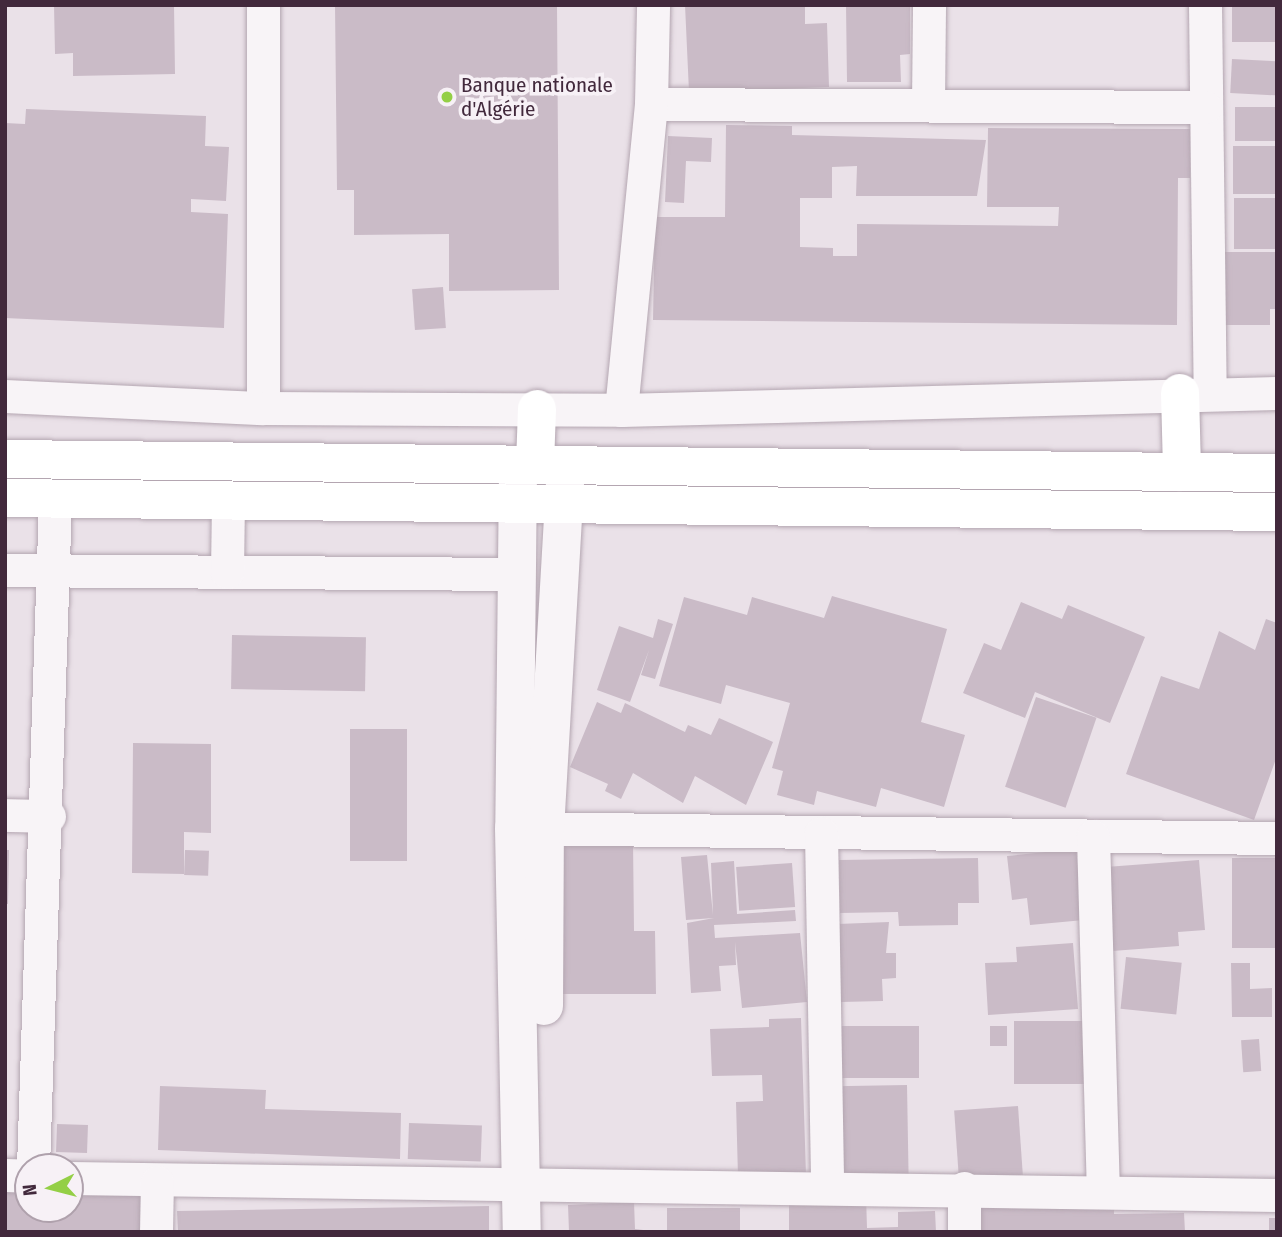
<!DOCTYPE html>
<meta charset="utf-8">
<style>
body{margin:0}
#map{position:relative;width:1282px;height:1237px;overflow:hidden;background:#eae1e8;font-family:"Fira Sans Condensed",sans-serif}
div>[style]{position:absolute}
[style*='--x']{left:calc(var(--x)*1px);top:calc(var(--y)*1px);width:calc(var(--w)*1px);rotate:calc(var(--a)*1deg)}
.building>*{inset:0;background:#cabbc7;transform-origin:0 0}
.roads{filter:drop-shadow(0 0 2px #b4a6b1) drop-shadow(0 0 2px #b4a6b1)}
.minor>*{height:33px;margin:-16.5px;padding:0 16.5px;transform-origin:16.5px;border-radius:16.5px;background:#f8f4f7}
.tertiary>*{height:38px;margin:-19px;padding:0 19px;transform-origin:19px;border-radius:19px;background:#f8f4f7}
.trunk>*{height:38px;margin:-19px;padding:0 19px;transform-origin:19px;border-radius:19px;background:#fff}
.dots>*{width:19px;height:19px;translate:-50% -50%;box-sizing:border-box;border:4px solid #f7f1f6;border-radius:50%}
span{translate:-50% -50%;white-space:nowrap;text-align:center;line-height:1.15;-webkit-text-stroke:7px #f7f1f6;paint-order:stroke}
.poi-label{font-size:21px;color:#42293c}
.left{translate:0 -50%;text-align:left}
.frame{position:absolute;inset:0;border:7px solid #42293c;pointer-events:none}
.north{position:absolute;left:14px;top:1153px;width:70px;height:70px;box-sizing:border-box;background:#f7f1f6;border:2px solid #afa1ac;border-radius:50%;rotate:264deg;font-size:19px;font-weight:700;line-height:28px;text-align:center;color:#42293c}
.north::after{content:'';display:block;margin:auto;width:24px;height:32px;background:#94cf46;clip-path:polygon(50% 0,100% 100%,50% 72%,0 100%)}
</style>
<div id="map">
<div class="building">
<i style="clip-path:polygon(54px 5px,174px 5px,175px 74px,73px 76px,73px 53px,55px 54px)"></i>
<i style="clip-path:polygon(335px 5px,557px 5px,559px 290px,449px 291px,449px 234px,354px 235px,354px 190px,337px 190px)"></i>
<i style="clip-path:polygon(685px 5px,805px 5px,805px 24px,827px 23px,829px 87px,689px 92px)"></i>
<i style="clip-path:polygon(846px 5px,910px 5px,910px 54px,900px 55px,901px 82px,847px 82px)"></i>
<i style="left:1232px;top:5px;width:45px;height:37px"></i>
<i style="left:1232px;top:59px;width:45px;height:34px;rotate:3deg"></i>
<i style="left:1235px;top:107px;width:42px;height:34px"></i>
<i style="clip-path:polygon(26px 109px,206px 116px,205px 146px,229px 147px,226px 201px,191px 199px,191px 212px,228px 214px,224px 328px,5px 318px,5px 123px,25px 124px)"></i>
<i style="clip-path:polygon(726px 125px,792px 126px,792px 135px,986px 140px,977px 196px,856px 196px,857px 166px,832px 167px,832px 198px,800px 198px,800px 247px,833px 248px,833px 256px,857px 256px,857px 224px,1058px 226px,1059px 207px,987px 207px,988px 128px,1190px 129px,1190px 178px,1178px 178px,1177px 325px,653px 320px,655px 217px,725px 217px)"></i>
<i style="clip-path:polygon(668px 136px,712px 138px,711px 162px,686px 161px,684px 203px,665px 202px)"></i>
<i style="left:1233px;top:146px;width:44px;height:48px"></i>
<i style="left:1234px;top:198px;width:43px;height:51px"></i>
<i style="clip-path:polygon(1219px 252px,1277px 252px,1277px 309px,1270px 309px,1270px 325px,1218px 325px)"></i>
<i style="left:443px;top:287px;width:41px;height:31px;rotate:86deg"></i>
<i style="clip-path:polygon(832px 596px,947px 629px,921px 722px,965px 735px,944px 807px,881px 788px,876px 807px,817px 791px,814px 805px,777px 795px,783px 771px,772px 768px,790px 703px,726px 685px,721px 704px,659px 686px,684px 597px,747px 615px,752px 597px,824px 618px)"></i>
<i style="clip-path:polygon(1021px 602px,1062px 619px,1068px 605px,1145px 637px,1110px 723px,1035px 692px,1025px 718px,963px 693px,984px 643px,1001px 650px)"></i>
<i style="clip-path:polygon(658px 619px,673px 624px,655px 679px,641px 675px,649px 650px,630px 702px,597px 690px,619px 626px,653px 638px)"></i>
<i style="clip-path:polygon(1266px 619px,1277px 623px,1277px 756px,1254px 820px,1126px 774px,1161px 676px,1199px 689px,1219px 631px,1255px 650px)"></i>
<i style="left:232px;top:635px;width:134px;height:54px;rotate:1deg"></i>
<i style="left:1036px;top:697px;width:64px;height:95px;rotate:19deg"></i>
<i style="clip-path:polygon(597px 702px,621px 713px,625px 703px,685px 732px,688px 725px,711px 735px,719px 718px,773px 742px,746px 805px,695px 776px,683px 803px,633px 773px,621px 799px,605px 791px,608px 784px,570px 767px)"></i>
<i style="left:350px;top:729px;width:57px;height:132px"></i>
<i style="clip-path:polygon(133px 743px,211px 744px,211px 833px,184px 832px,184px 874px,132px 873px)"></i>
<i style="clip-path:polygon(551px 840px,633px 840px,634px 931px,655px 931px,656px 994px,552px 994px)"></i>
<i style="clip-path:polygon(1076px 849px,1084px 920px,1030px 925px,1027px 898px,1012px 900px,1007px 856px)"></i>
<i style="clip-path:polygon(5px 850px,9px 850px,8px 904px,5px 904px)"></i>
<i style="left:185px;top:850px;width:24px;height:25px;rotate:2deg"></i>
<i style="clip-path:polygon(707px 855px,713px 915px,711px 863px,734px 861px,737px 914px,795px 910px,796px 921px,714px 925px,715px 938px,800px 933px,807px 1002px,742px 1008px,735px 942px,736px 965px,719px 966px,721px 991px,691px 993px,687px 923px,714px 918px,686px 920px,681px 857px)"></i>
<i style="clip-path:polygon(978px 858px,979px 903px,958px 903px,958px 925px,899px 926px,898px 912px,840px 913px,839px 860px)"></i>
<i style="left:1277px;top:858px;width:90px;height:45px;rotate:90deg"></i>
<i style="clip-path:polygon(1199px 860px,1205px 930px,1178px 932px,1179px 946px,1112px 951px,1106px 867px)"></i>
<i style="left:792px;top:863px;width:44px;height:56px;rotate:86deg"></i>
<i style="clip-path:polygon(889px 922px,886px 953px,896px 953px,896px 978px,882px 979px,883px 1001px,841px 1002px,838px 924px)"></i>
<i style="clip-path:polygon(1073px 943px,1078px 1009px,988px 1015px,985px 963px,1017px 962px,1016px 947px)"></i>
<i style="left:1126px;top:957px;width:56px;height:52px;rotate:6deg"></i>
<i style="clip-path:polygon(1231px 963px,1250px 963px,1250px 989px,1272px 988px,1272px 1017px,1232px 1017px)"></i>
<i style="clip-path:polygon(801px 1018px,806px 1175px,738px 1177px,736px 1102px,763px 1101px,762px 1075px,712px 1076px,710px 1029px,769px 1027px,769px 1019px)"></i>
<i style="left:1014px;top:1021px;width:70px;height:63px"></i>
<i style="left:833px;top:1026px;width:86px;height:52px"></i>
<i style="left:990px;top:1026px;width:17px;height:20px"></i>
<i style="left:1259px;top:1039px;width:32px;height:18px;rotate:86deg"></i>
<i style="left:907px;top:1085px;width:91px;height:73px;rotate:89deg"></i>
<i style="clip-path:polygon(160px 1086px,266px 1090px,265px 1109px,401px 1113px,400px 1159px,158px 1150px)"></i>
<i style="left:1018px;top:1106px;width:69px;height:64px;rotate:86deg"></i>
<i style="left:409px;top:1123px;width:73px;height:36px;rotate:2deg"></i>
<i style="left:57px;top:1124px;width:31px;height:28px;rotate:2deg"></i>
<i style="clip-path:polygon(6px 1186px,28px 1187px,28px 1209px,70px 1209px,70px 1188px,145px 1189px,145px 1232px,5px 1232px)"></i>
<i style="clip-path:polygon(866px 1196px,867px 1228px,898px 1227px,898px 1212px,935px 1211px,936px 1232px,789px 1232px,789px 1197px)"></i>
<i style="clip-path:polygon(634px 1202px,635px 1229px,660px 1232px,569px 1232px,568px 1205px)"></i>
<i style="clip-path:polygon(1114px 1202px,1114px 1214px,1184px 1213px,1185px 1232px,981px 1232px,981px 1204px)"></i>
<i style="clip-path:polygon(489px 1206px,489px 1232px,178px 1232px,177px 1211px)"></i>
<i style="left:740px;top:1208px;width:24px;height:73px;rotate:90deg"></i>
<i style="left:1269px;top:1218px;width:8px;height:14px"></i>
</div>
<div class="roads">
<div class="minor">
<i style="--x:263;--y:5;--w:403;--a:90"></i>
<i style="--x:1205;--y:5;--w:387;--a:89.3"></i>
<i style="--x:928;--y:103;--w:98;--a:-89.4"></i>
<i style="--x:651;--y:104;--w:554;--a:0.31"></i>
<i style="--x:5;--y:396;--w:258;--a:2.7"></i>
<i style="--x:263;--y:408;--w:358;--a:0.3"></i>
<i style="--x:621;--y:410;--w:656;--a:-1.48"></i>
<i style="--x:621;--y:410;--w:307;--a:-84.4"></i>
<i style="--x:651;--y:104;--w:99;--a:-88.8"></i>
<i style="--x:5;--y:570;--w:511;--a:0.45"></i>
<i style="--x:227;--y:572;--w:72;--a:-89.2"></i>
<i style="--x:5;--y:815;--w:44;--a:1.3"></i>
<i style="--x:520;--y:828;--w:757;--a:0.76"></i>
<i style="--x:821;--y:833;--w:353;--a:89"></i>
<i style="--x:1093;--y:836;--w:353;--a:88.4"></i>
<i style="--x:33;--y:1167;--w:668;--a:-88.11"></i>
<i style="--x:5;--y:1175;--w:23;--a:2"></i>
<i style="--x:70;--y:1178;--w:1207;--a:0.81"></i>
<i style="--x:156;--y:1232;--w:50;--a:-88.9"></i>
<i style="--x:964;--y:1232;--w:44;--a:-90"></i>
</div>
<div class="tertiary">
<i style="--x:518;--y:470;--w:358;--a:90.6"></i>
<i style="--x:514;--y:828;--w:404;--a:88.9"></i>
<i style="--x:544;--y:1006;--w:176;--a:-89.7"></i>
<i style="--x:545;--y:830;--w:360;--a:-86.7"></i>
</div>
<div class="trunk">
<i style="--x:1180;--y:393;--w:79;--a:88.5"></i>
<i style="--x:5;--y:459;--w:1272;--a:0.63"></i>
<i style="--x:535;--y:464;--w:55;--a:-87.9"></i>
<i style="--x:5;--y:498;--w:1272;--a:0.63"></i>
</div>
</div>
<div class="dots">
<i style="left:447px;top:97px;background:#94cf46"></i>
</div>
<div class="poi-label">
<span class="left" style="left:461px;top:97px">Banque nationale<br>d'Algérie</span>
</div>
<div class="frame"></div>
<div class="north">N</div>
</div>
